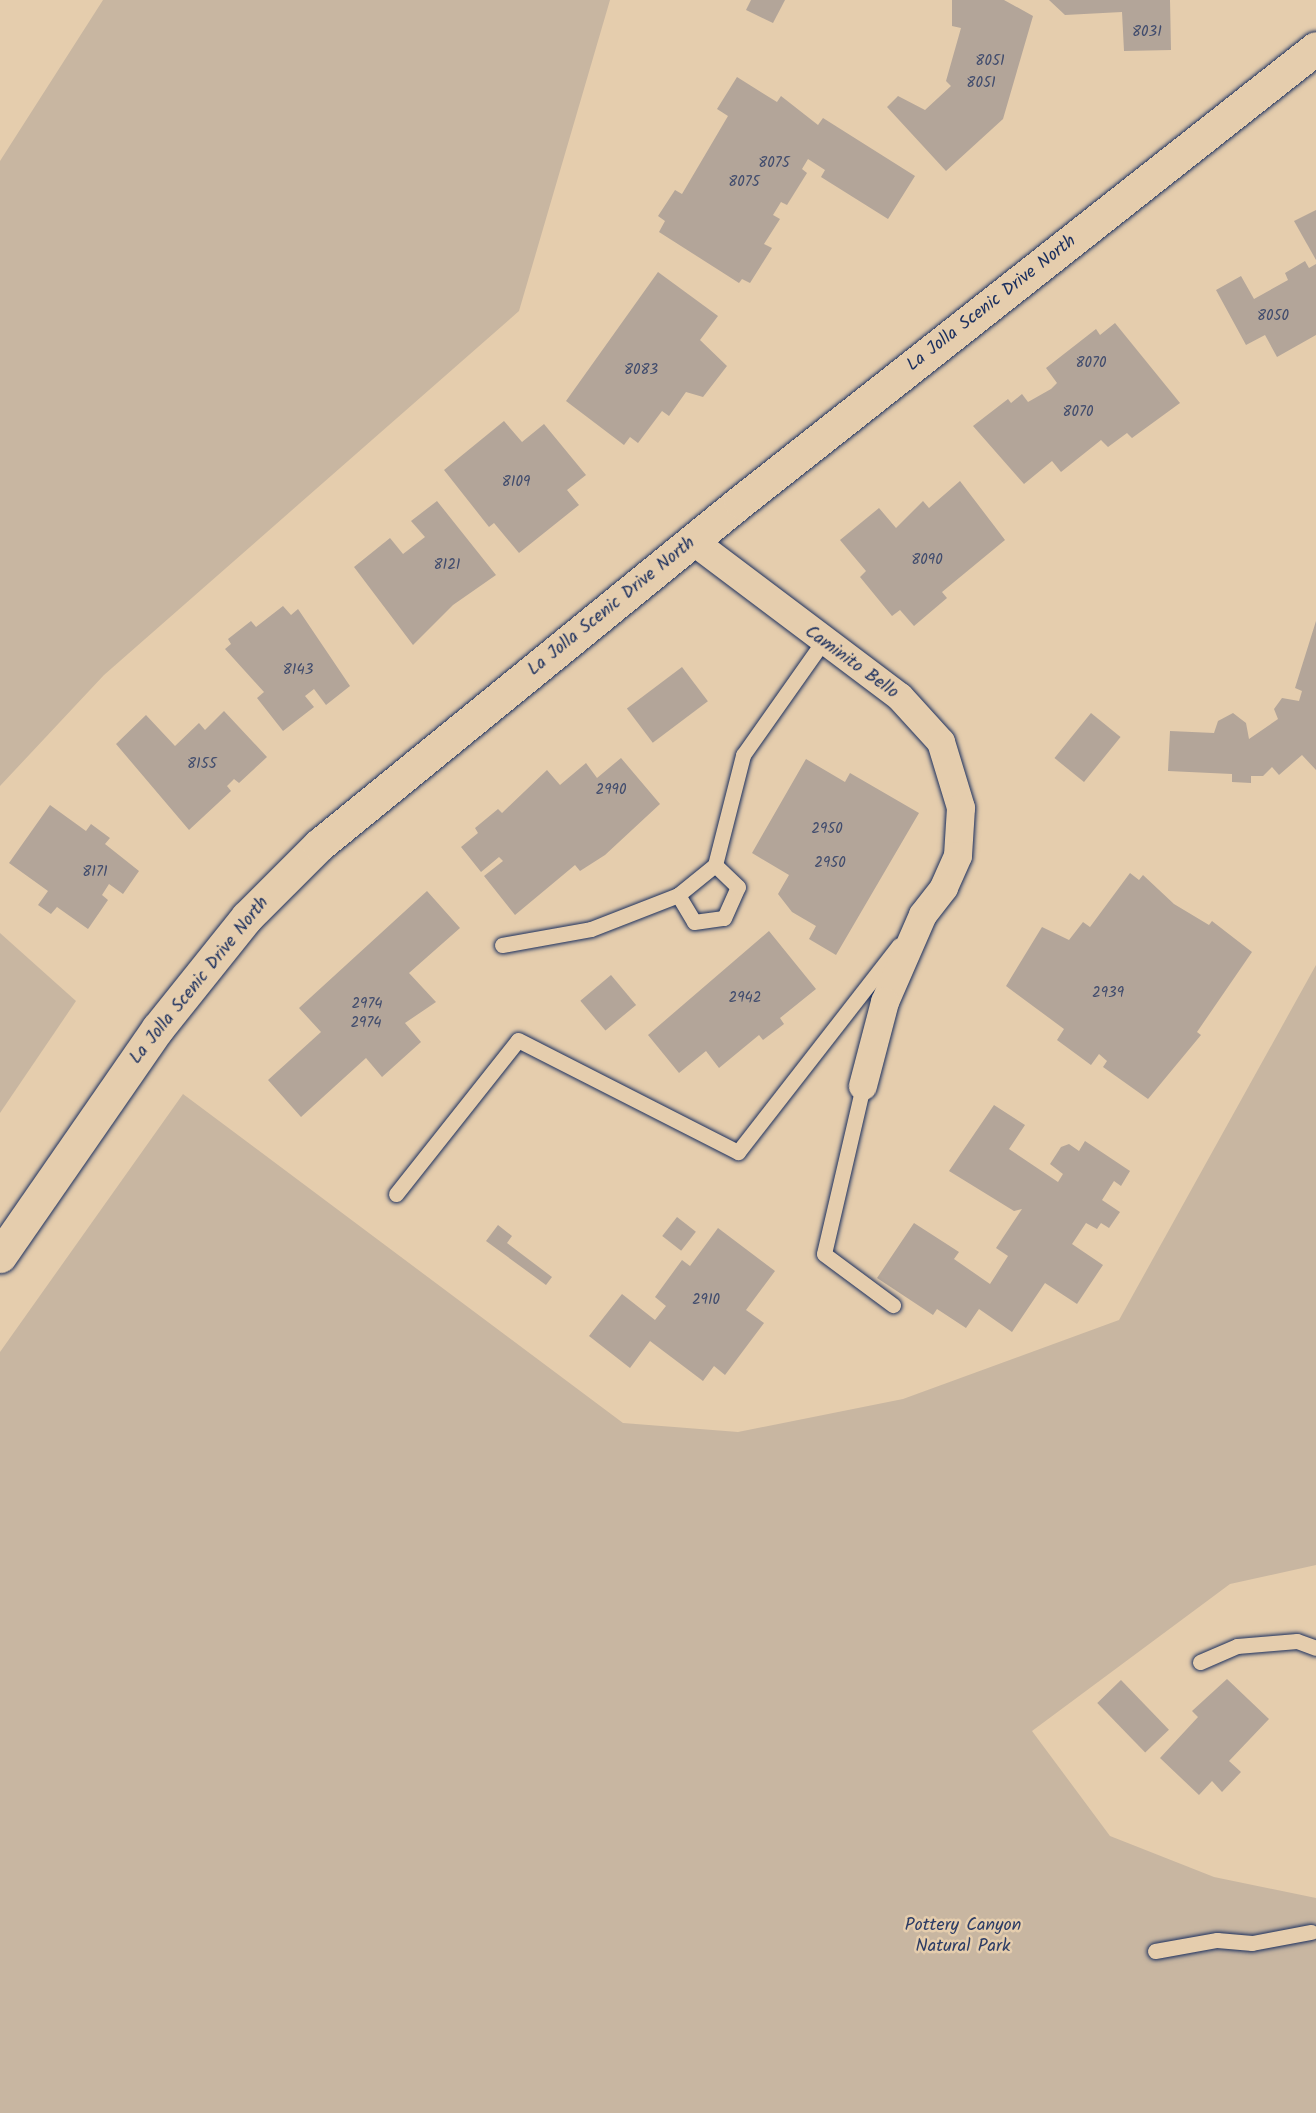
<!DOCTYPE html>
<style>
body{margin:0}
#map{position:relative;width:1316px;height:2113px;overflow:hidden;background:#e5cdad;font-family:Kalam,sans-serif}
div>[style]{position:absolute}
[style*='--x']{left:calc(var(--x)*1px);top:calc(var(--y)*1px);width:calc(var(--w)*1px);rotate:calc(var(--a)*1deg)}
.green>*{inset:0;background:#c8b6a1}
.building>*{inset:0;background:#b3a599;transform-origin:0 0}
.roads{filter:drop-shadow(0 0 2px #1b2f5e) drop-shadow(0 0 2px #1b2f5e)}
.lane>*{height:15px;margin:-7.5px;padding:0 7.5px;transform-origin:7.5px;border-radius:7.5px;background:#e5cdad}
.street>*{height:28px;margin:-14px;padding:0 14px;transform-origin:14px;border-radius:14px;background:#e5cdad}
.secondary>*{height:33px;margin:-16.5px;padding:0 16.5px;transform-origin:16.5px;border-radius:16.5px;background:#e5cdad}
span{translate:-50% -50%;white-space:nowrap;text-align:center;line-height:1.15;-webkit-text-stroke:5px #e5cdad;paint-order:stroke}
.number-label{font-size:15px;color:#414c6d}
.number-label span{-webkit-text-stroke-width:0}
.street-label{font-size:18px;color:#1b2f5e}
.park-label{font-size:18px;color:#2c3c65}
</style>
<div id="map">
<div class="green">
<i style="clip-path:polygon(103px 0,610px 0,519px 311px,104px 675px,0 786px,0 161px)"></i>
<i style="clip-path:polygon(0 933px,76px 1001px,0 1113px)"></i>
<i style="clip-path:polygon(1316px 965px,1316px 1565px,1230px 1584px,1032px 1731px,1110px 1836px,1214px 1877px,1316px 1898px,1316px 2113px,0 2113px,0 1352px,183px 1094px,623px 1423px,738px 1432px,903px 1399px,1119px 1320px)"></i>
</div>
<div class="building">
<i style="clip-path:polygon(751px 0,785px 0,773px 23px,746px 10px)"></i>
<i style="clip-path:polygon(952px 0,1004px 0,1033px 16px,1003px 119px,946px 171px,887px 107px,898px 96px,925px 110px,951px 86px,946px 81px,961px 28px,952px 26px)"></i>
<i style="clip-path:polygon(1049px 0,1170px 0,1171px 50px,1124px 51px,1122px 12px,1065px 15px)"></i>
<i style="clip-path:polygon(737px 77px,777px 102px,781px 96px,818px 125px,823px 118px,915px 176px,888px 219px,821px 177px,825px 170px,808px 159px,802px 169px,807px 173px,787px 205px,781px 202px,773px 215px,780px 219px,764px 244px,772px 248px,750px 283px,742px 279px,739px 283px,659px 232px,665px 221px,658px 216px,675px 190px,682px 194px,728px 116px,717px 109px)"></i>
<i style="clip-path:polygon(1316px 210px,1316px 260px,1294px 221px)"></i>
<i style="clip-path:polygon(1305px 261px,1309px 268px,1316px 264px,1316px 335px,1277px 357px,1265px 335px,1246px 345px,1216px 290px,1241px 276px,1254px 299px,1288px 280px,1285px 273px)"></i>
<i style="clip-path:polygon(658px 272px,718px 316px,700px 340px,727px 366px,703px 397px,686px 392px,669px 416px,662px 411px,638px 443px,630px 437px,624px 445px,566px 401px)"></i>
<i style="clip-path:polygon(1115px 323px,1180px 403px,1132px 438px,1127px 433px,1108px 447px,1101px 440px,1061px 472px,1052px 461px,1024px 484px,973px 426px,1008px 399px,1011px 403px,1022px 394px,1028px 402px,1051px 389px,1057px 383px,1046px 368px,1096px 329px,1100px 335px)"></i>
<i style="clip-path:polygon(504px 421px,522px 442px,544px 424px,586px 475px,567px 490px,579px 505px,519px 553px,494px 523px,489px 527px,444px 470px)"></i>
<i style="clip-path:polygon(960px 481px,1005px 540px,942px 592px,947px 598px,914px 626px,900px 610px,892px 616px,860px 577px,866px 571px,840px 540px,879px 508px,896px 528px,923px 501px,929px 508px)"></i>
<i style="clip-path:polygon(437px 501px,496px 575px,453px 605px,413px 645px,354px 567px,390px 538px,403px 554px,425px 537px,411px 521px)"></i>
<i style="clip-path:polygon(283px 606px,291px 615px,298px 609px,350px 686px,326px 705px,314px 689px,305px 696px,314px 707px,283px 731px,257px 698px,264px 692px,225px 649px,231px 644px,228px 639px,251px 621px,256px 627px)"></i>
<i style="clip-path:polygon(1316px 621px,1316px 770px,1302px 755px,1279px 775px,1272px 767px,1263px 776px,1251px 776px,1251px 783px,1232px 782px,1232px 774px,1168px 771px,1170px 731px,1214px 733px,1218px 721px,1233px 713px,1246px 723px,1249px 739px,1278px 719px,1274px 709px,1282px 698px,1299px 701px,1302px 691px,1295px 688px)"></i>
<i style="left:682px;top:667px;width:43px;height:69px;rotate:53deg"></i>
<i style="clip-path:polygon(224px 711px,267px 757px,239px 783px,234px 779px,227px 786px,231px 791px,189px 830px,116px 744px,146px 715px,175px 746px,199px 723px,205px 730px)"></i>
<i style="left:1091px;top:713px;width:38px;height:58px;rotate:39deg"></i>
<i style="clip-path:polygon(621px 758px,660px 804px,605px 855px,580px 871px,575px 865px,515px 915px,484px 876px,503px 861px,499px 857px,481px 872px,461px 847px,478px 833px,475px 828px,498px 809px,502px 813px,547px 770px,560px 785px,586px 763px,597px 778px)"></i>
<i style="clip-path:polygon(806px 759px,845px 782px,850px 773px,919px 813px,836px 955px,809px 939px,816px 926px,792px 912px,778px 894px,789px 875px,752px 853px)"></i>
<i style="clip-path:polygon(50px 805px,86px 831px,91px 824px,110px 838px,105px 844px,139px 871px,123px 894px,109px 884px,102px 895px,108px 900px,88px 929px,57px 907px,51px 914px,38px 905px,48px 891px,9px 863px)"></i>
<i style="clip-path:polygon(1130px 873px,1139px 880px,1143px 875px,1174px 904px,1209px 925px,1212px 921px,1252px 952px,1197px 1032px,1201px 1035px,1148px 1099px,1103px 1067px,1107px 1061px,1099px 1054px,1091px 1065px,1057px 1040px,1064px 1029px,1006px 986px,1042px 927px,1069px 940px,1083px 922px,1090px 927px)"></i>
<i style="clip-path:polygon(427px 891px,460px 928px,409px 973px,436px 1002px,405px 1023px,421px 1042px,382px 1077px,366px 1058px,301px 1117px,268px 1080px,321px 1032px,299px 1008px)"></i>
<i style="clip-path:polygon(769px 931px,816px 989px,780px 1018px,784px 1024px,763px 1040px,759px 1035px,719px 1068px,706px 1051px,679px 1073px,648px 1035px)"></i>
<i style="left:611px;top:975px;width:39px;height:40px;rotate:50deg"></i>
<i style="clip-path:polygon(994px 1105px,1025px 1125px,1009px 1149px,1058px 1182px,1063px 1174px,1050px 1164px,1061px 1147px,1069px 1144px,1079px 1151px,1085px 1141px,1130px 1171px,1121px 1186px,1114px 1181px,1102px 1200px,1120px 1212px,1109px 1228px,1101px 1223px,1097px 1229px,1086px 1223px,1072px 1244px,1103px 1265px,1077px 1304px,1045px 1283px,1012px 1332px,979px 1309px,966px 1328px,937px 1309px,933px 1315px,877px 1278px,914px 1223px,959px 1252px,954px 1259px,990px 1284px,1008px 1256px,996px 1248px,1022px 1209px,1014px 1211px,949px 1171px)"></i>
<i style="left:677px;top:1217px;width:24px;height:24px;rotate:38deg"></i>
<i style="clip-path:polygon(498px 1225px,512px 1236px,507px 1243px,552px 1277px,546px 1285px,486px 1241px)"></i>
<i style="clip-path:polygon(718px 1228px,775px 1271px,746px 1310px,764px 1323px,725px 1375px,714px 1366px,703px 1381px,650px 1341px,630px 1368px,589px 1336px,622px 1294px,655px 1320px,666px 1306px,655px 1297px,682px 1260px,690px 1266px)"></i>
<i style="clip-path:polygon(1227px 1679px,1269px 1719px,1229px 1761px,1241px 1772px,1222px 1792px,1212px 1781px,1199px 1795px,1160px 1758px,1198px 1717px,1192px 1711px)"></i>
<i style="left:1121px;top:1680px;width:69px;height:33px;rotate:46deg"></i>
</div>
<div class="roads">
<div class="lane">
<i style="--x:678;--y:895;--w:31;--a:59"></i>
<i style="--x:694;--y:922;--w:30;--a:-8"></i>
<i style="--x:724;--y:918;--w:34;--a:-66"></i>
<i style="--x:738;--y:887;--w:32;--a:-136"></i>
<i style="--x:715;--y:865;--w:114;--a:-75.7"></i>
<i style="--x:743;--y:755;--w:137;--a:-54.8"></i>
<i style="--x:502;--y:945;--w:90;--a:-10.2"></i>
<i style="--x:591;--y:929;--w:93;--a:-21.3"></i>
<i style="--x:678;--y:895;--w:48;--a:-39"></i>
<i style="--x:863;--y:1086;--w:172;--a:103.1"></i>
<i style="--x:824;--y:1254;--w:86;--a:36.5"></i>
<i style="--x:396;--y:1194;--w:196;--a:-51.6"></i>
<i style="--x:518;--y:1040;--w:247;--a:27"></i>
<i style="--x:738;--y:1152;--w:262;--a:-52.1"></i>
<i style="--x:1200;--y:1662;--w:40;--a:-23.4"></i>
<i style="--x:1237;--y:1646;--w:60;--a:-4.8"></i>
<i style="--x:1297;--y:1641;--w:20;--a:20"></i>
<i style="--x:1155;--y:1951;--w:63;--a:-10.1"></i>
<i style="--x:1217;--y:1940;--w:35;--a:5"></i>
<i style="--x:1252;--y:1943;--w:60;--a:-10.6"></i>
</div>
<div class="street">
<i style="--x:693;--y:541;--w:259;--a:37"></i>
<i style="--x:900;--y:697;--w:61;--a:47.7"></i>
<i style="--x:941;--y:742;--w:69;--a:73.1"></i>
<i style="--x:961;--y:808;--w:48;--a:93.6"></i>
<i style="--x:958;--y:856;--w:35;--a:114"></i>
<i style="--x:944;--y:888;--w:34;--a:128"></i>
<i style="--x:923;--y:915;--w:95;--a:113.6"></i>
<i style="--x:885;--y:1002;--w:87;--a:104.7"></i>
</div>
<div class="secondary">
<i style="--x:0;--y:1256;--w:277;--a:-55.3"></i>
<i style="--x:158;--y:1028;--w:142;--a:-51.3"></i>
<i style="--x:247;--y:917;--w:102;--a:-45"></i>
<i style="--x:319;--y:845;--w:543;--a:-39.17"></i>
<i style="--x:740;--y:502;--w:733;--a:-38.24"></i>
</div>
</div>
<div class="number-label">
<span style="left:1147px;top:33px">8031</span>
<span style="left:990px;top:62px">8051</span>
<span style="left:981px;top:84px">8051</span>
<span style="left:774px;top:164px">8075</span>
<span style="left:744px;top:183px">8075</span>
<span style="left:1273px;top:317px">8050</span>
<span style="left:1091px;top:364px">8070</span>
<span style="left:641px;top:371px">8083</span>
<span style="left:1078px;top:413px">8070</span>
<span style="left:516px;top:483px">8109</span>
<span style="left:927px;top:561px">8090</span>
<span style="left:447px;top:566px">8121</span>
<span style="left:298px;top:671px">8143</span>
<span style="left:202px;top:765px">8155</span>
<span style="left:611px;top:791px">2990</span>
<span style="left:827px;top:830px">2950</span>
<span style="left:830px;top:864px">2950</span>
<span style="left:95px;top:873px">8171</span>
<span style="left:1108px;top:994px">2939</span>
<span style="left:745px;top:999px">2942</span>
<span style="left:367px;top:1005px">2974</span>
<span style="left:366px;top:1024px">2974</span>
<span style="left:706px;top:1301px">2910</span>
</div>
<div class="street-label">
<span style="left:992px;top:304px;rotate:-38deg">La Jolla Scenic Drive North</span>
<span style="left:612px;top:607px;rotate:-39deg">La Jolla Scenic Drive North</span>
<span style="left:851px;top:663px;rotate:36deg">Caminito Bello</span>
<span style="left:200px;top:981px;rotate:-51deg">La Jolla Scenic Drive North</span>
</div>
<div class="park-label">
<span style="left:963px;top:1937px">Pottery Canyon<br>Natural Park</span>
</div>
</div>
